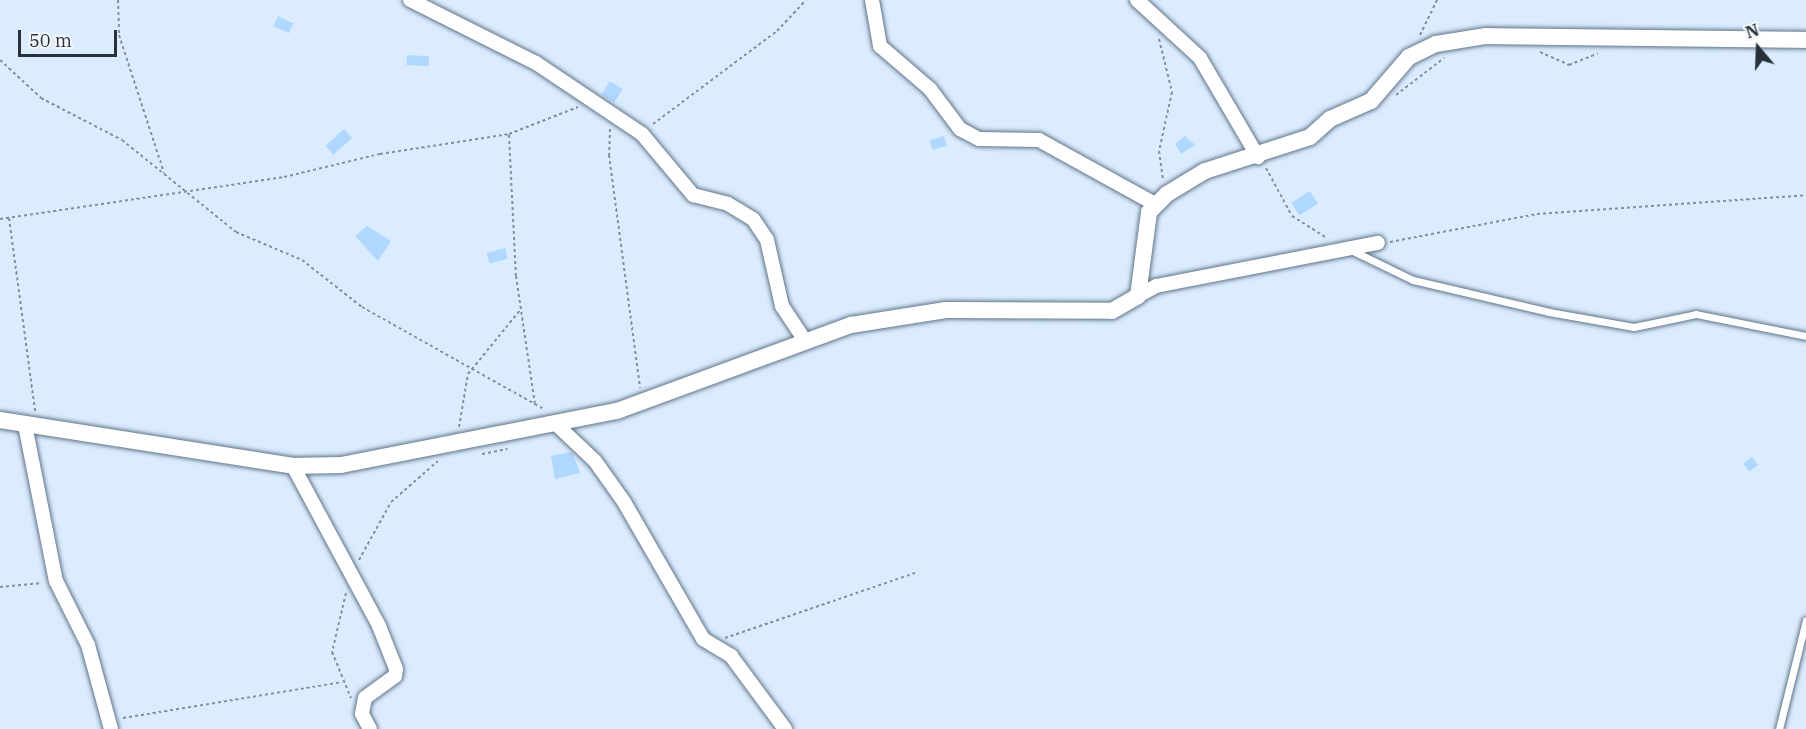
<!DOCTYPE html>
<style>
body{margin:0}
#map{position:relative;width:1806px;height:729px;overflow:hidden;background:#daecfe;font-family:"IBM Plex Serif",serif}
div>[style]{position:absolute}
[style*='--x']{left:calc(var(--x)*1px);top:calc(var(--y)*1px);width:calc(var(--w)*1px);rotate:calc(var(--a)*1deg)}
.building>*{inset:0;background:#b0d7ff;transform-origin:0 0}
.path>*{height:2px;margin-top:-1px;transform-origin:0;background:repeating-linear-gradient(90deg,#83909e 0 3px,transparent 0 6px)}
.roads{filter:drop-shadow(0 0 2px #617488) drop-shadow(0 0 2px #617488)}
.service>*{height:7px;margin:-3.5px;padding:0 3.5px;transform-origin:3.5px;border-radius:3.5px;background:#fff}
.minor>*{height:14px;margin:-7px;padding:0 7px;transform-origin:7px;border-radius:7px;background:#fff}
.tertiary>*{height:16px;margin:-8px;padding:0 8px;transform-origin:8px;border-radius:8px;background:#fff}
span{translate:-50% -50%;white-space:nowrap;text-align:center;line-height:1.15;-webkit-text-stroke:4.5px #f3f7fc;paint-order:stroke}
.north{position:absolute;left:1728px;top:18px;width:60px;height:60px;-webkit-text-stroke:4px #f3f7fc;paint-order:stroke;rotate:341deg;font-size:16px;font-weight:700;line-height:24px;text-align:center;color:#283039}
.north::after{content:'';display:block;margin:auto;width:21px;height:27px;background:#283039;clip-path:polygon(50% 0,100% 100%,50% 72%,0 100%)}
.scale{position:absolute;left:18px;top:30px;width:99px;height:27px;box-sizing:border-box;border:3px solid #283039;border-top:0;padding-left:8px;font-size:18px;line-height:21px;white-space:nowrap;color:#283039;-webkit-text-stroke:4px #f3f7fc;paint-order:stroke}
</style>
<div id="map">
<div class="building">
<i style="left:278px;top:16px;width:17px;height:11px;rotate:25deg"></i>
<i style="left:407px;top:55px;width:22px;height:10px;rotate:3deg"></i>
<i style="left:610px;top:81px;width:15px;height:16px;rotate:32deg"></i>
<i style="left:344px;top:129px;width:12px;height:25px;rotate:48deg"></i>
<i style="left:944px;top:136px;width:10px;height:15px;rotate:73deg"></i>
<i style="clip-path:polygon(1185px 136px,1195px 145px,1181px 154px,1175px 144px)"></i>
<i style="left:1310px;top:191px;width:15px;height:22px;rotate:58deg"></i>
<i style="clip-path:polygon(367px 226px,391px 241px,378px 261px,355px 236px)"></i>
<i style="left:505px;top:248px;width:11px;height:19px;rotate:75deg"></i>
<i style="clip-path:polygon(572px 452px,580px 473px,555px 479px,551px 456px)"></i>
<i style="left:1752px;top:457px;width:10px;height:11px;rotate:53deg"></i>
</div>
<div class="path">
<i style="--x:118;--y:0;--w:35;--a:88"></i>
<i style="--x:119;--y:35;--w:145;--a:71.9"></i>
<i style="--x:1420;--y:35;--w:39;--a:-64"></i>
<i style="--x:1159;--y:39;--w:55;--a:76.2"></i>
<i style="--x:1172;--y:92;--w:60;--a:102.4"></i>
<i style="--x:1159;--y:151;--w:29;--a:82"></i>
<i style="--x:1540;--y:52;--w:32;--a:24"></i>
<i style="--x:1569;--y:65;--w:31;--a:-22"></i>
<i style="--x:0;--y:60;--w:56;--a:42.8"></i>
<i style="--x:41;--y:98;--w:91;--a:27.4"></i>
<i style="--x:122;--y:140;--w:146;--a:38.9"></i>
<i style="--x:236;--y:232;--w:72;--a:23"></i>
<i style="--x:302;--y:260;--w:76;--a:38.1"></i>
<i style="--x:362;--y:307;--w:209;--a:29.3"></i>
<i style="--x:1396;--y:95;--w:61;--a:-37.6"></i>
<i style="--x:653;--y:124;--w:155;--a:-36.9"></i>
<i style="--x:777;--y:31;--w:42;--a:-46.9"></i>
<i style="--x:610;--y:129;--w:26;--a:92"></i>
<i style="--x:609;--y:155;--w:235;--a:82.4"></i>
<i style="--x:509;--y:135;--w:141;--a:87.2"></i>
<i style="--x:516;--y:276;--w:129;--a:81.6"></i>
<i style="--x:1266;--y:168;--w:55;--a:61.6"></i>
<i style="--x:1292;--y:216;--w:41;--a:32.2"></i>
<i style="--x:9;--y:218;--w:195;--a:82.3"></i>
<i style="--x:0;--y:219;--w:287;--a:-8.4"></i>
<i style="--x:284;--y:177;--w:99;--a:-13.5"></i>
<i style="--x:380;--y:154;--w:131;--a:-8.8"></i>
<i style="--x:509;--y:134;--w:74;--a:-21.4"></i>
<i style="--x:1390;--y:242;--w:150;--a:-10.8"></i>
<i style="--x:1537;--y:214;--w:270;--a:-4"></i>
<i style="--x:459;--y:427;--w:54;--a:-80.4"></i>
<i style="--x:468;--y:374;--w:84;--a:-50.8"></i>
<i style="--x:482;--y:454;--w:26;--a:-11"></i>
<i style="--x:359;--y:560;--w:66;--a:-61.1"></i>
<i style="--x:391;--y:502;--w:62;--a:-41.1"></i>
<i style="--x:0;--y:587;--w:42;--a:-5.4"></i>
<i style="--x:346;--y:593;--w:61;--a:103.3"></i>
<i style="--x:332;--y:652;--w:50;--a:67.6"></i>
<i style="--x:725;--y:638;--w:201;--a:-18.9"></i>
<i style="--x:123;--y:718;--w:222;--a:-9.3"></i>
</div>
<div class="roads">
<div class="service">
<i style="--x:1351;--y:250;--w:69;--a:25.8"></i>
<i style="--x:1413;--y:280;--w:140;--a:13.2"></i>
<i style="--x:1549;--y:312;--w:86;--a:10"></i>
<i style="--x:1634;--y:327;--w:63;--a:-11.8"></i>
<i style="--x:1696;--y:314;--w:112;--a:11.3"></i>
<i style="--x:1779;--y:729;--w:112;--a:-76.1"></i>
</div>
<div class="minor">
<i style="--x:410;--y:0;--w:141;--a:26.6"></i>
<i style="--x:536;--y:63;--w:128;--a:33.8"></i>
<i style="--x:642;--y:134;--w:80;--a:50.1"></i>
<i style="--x:693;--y:195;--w:36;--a:14"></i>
<i style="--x:728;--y:204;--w:29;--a:31"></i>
<i style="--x:753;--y:219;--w:25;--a:56"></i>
<i style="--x:767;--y:240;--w:68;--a:77.2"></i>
<i style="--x:782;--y:306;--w:43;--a:56.3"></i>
<i style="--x:872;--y:0;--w:47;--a:80.1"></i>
<i style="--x:880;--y:46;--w:66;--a:40.7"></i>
<i style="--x:930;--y:89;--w:50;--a:53.1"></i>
<i style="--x:960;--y:129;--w:21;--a:28"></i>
<i style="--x:979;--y:139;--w:60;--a:1"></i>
<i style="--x:1039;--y:140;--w:132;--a:28.9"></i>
<i style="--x:1137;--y:0;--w:86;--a:42.6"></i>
<i style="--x:1200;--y:58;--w:115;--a:59.6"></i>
<i style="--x:1138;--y:296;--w:21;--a:-29"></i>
<i style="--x:1156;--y:286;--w:226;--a:-11"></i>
<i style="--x:25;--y:425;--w:159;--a:78.8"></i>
<i style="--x:56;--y:581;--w:72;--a:63.4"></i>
<i style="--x:88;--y:645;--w:87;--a:74.7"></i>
<i style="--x:557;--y:425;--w:52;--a:43.5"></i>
<i style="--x:595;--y:461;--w:50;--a:54.7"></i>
<i style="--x:624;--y:502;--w:158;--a:60"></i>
<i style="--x:703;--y:639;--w:33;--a:31"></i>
<i style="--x:731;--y:656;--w:91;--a:53.5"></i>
<i style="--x:293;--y:466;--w:182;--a:61.7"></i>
<i style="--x:379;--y:626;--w:46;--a:68.4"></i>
<i style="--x:396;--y:669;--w:7;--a:98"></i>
<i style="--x:395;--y:676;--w:37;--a:144"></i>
<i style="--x:365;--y:698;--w:16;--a:101"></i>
<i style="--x:362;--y:714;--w:17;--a:62"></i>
</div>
<div class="tertiary">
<i style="--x:0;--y:420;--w:297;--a:8.9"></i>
<i style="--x:293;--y:466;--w:48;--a:-1.2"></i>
<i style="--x:341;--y:465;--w:281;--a:-11.1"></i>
<i style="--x:617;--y:411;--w:249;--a:-20.2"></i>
<i style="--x:851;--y:325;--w:96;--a:-9"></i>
<i style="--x:946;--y:310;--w:166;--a:0.3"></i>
<i style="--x:1112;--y:311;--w:30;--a:-30"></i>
<i style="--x:1138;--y:296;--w:85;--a:-82.5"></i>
<i style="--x:1149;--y:212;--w:25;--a:-45"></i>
<i style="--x:1167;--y:194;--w:44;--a:-31.2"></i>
<i style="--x:1205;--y:171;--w:110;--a:-17.9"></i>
<i style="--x:1310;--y:137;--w:27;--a:-42"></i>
<i style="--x:1330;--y:119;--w:45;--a:-23.7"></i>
<i style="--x:1371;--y:101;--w:58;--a:-49.2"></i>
<i style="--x:1409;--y:57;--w:30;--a:-26"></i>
<i style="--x:1436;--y:44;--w:51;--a:-9.1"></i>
<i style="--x:1486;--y:36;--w:320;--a:0.7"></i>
</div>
</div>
<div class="north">N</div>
<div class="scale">50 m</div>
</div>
